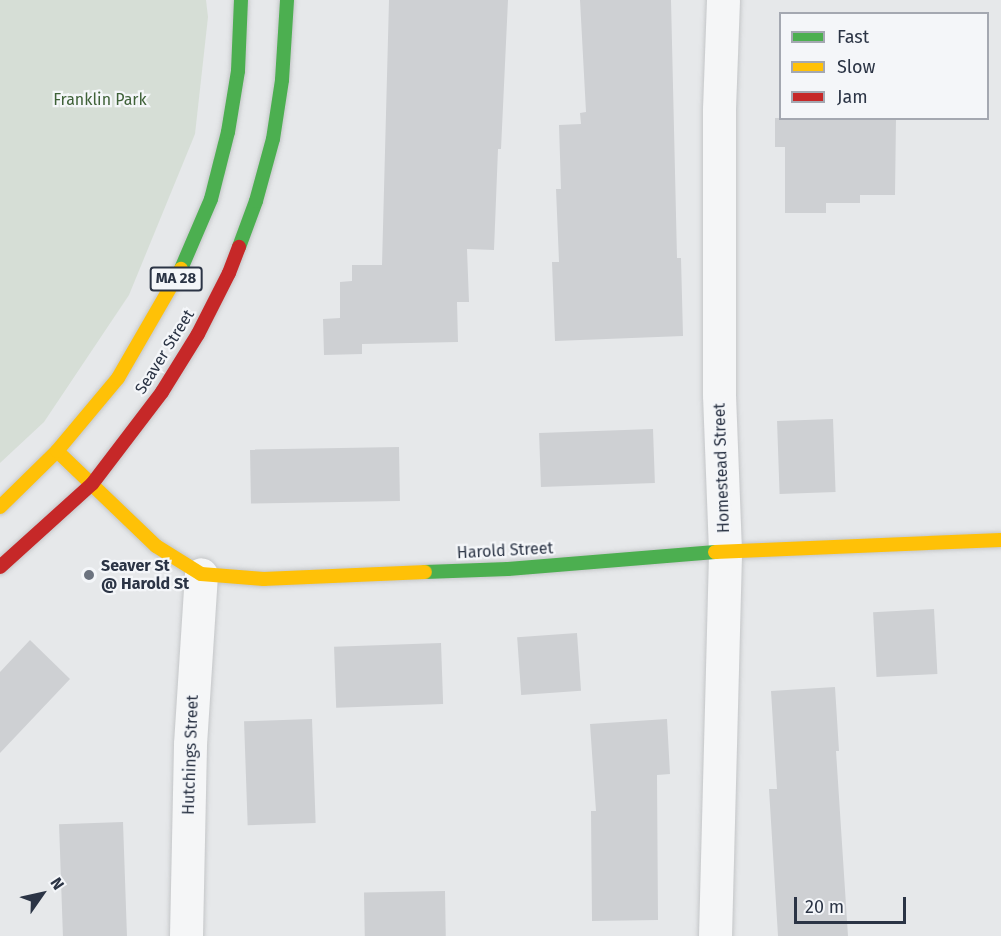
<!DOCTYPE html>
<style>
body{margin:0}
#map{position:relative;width:1001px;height:936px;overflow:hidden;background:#e6e8ea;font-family:"Fira Sans",sans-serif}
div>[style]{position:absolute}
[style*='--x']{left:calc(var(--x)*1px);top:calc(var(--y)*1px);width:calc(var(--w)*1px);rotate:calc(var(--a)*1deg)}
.green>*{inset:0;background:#d6ded6}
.building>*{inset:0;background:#ced0d3;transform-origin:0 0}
.roads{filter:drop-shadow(0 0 2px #c4c6c8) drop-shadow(0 0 2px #c4c6c8)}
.street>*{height:33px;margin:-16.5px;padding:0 16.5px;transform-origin:16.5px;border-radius:16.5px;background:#f5f6f7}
.fast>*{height:14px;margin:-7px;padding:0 7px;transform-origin:7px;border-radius:7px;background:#4caf50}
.slow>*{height:14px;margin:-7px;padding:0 7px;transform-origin:7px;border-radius:7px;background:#ffc107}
.jam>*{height:14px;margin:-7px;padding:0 7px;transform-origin:7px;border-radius:7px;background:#c62828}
.dots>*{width:16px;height:16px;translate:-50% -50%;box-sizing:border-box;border:3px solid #f4f6f9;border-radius:50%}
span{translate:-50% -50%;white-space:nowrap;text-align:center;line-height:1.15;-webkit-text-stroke:4.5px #f4f6f9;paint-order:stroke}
.shield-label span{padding:2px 4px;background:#f4f6f9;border:2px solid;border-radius:4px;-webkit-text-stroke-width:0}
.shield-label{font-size:15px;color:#2b3445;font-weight:700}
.park-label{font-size:16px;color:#3f6138}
.street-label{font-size:16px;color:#2b3445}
.poi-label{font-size:16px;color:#2b3445;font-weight:700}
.left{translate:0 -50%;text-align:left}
.legend{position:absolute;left:779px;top:12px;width:210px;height:108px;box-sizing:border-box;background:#f4f6f9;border:2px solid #a4a8b1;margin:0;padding:8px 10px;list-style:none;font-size:18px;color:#2b3445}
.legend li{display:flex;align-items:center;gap:12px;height:30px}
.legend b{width:30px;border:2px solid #a4a8b1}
.north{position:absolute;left:12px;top:864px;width:60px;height:60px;-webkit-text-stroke:4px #f4f6f9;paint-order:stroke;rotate:56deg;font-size:16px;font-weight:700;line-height:24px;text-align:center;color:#2b3445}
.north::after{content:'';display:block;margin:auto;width:21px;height:27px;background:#2b3445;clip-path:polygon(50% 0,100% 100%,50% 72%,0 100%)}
.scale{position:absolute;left:794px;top:897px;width:112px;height:27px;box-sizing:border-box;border:3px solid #2b3445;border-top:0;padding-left:8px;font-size:18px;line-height:21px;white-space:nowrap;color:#2b3445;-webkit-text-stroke:4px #f4f6f9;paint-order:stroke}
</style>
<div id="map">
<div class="green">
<i style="clip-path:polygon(0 0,206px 0,208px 17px,195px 134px,129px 295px,44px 422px,0 463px)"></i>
</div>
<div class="building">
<i style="clip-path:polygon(389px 0,508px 0,501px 149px,498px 149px,494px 250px,467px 249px,469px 302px,457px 302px,458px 342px,362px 344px,362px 354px,324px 355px,323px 319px,340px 318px,340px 282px,352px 281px,352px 265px,382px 265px)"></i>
<i style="clip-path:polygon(580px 0,671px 0,677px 258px,681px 258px,683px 336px,555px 341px,552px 262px,559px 262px,556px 189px,561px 189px,559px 125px,581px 124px,580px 113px,586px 112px)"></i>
<i style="clip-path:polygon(775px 118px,896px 118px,895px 195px,860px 195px,860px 203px,826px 203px,826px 213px,785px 213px,785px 147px,775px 147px)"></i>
<i style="left:833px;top:419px;width:73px;height:56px;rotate:88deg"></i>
<i style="left:653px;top:429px;width:54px;height:114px;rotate:88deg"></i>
<i style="left:399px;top:447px;width:54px;height:149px;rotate:89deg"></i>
<i style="left:934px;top:609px;width:65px;height:61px;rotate:87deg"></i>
<i style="left:577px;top:633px;width:58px;height:60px;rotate:86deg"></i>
<i style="clip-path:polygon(30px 640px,70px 679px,0 753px,0 672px)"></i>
<i style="left:441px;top:643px;width:61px;height:107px;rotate:88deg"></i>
<i style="clip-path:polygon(835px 687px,839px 751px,836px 751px,848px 936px,778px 936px,769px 789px,777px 789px,771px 691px)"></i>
<i style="left:312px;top:719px;width:104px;height:68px;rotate:88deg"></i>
<i style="clip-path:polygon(667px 719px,670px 774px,657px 775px,658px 920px,592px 921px,591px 811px,596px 811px,590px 724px)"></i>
<i style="left:123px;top:822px;width:114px;height:64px;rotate:88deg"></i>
<i style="left:445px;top:891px;width:45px;height:81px;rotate:89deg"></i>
</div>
<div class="roads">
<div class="street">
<i style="--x:186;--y:936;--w:192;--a:-88.8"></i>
<i style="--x:190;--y:744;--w:170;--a:-86.3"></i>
<i style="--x:715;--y:936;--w:385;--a:-88.5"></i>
<i style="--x:725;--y:551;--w:157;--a:-92.2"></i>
<i style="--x:719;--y:394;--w:285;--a:-90"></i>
<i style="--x:719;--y:109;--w:109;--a:-87.9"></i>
</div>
<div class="fast">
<i style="--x:239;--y:247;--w:49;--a:-69.7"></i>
<i style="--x:256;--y:201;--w:64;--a:-74.7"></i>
<i style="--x:273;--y:139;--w:60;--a:-81.3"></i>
<i style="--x:282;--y:80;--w:80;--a:-86.4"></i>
<i style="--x:181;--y:269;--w:76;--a:-66.8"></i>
<i style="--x:211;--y:199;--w:69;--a:-75.8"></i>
<i style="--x:228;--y:132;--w:62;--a:-80.7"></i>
<i style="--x:238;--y:71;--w:71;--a:-87.6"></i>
<i style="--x:425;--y:572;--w:83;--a:-2.1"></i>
<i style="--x:508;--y:569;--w:208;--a:-4.7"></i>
</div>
<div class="slow">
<i style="--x:57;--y:451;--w:137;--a:43.8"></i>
<i style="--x:156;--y:546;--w:53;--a:31.9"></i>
<i style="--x:201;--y:574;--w:63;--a:4.5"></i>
<i style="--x:264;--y:579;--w:161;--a:-2.5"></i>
<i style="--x:0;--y:507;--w:80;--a:-44.5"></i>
<i style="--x:57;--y:451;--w:95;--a:-50.1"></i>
<i style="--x:118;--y:378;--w:126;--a:-60"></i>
<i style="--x:715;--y:552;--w:286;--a:-2.4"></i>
</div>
<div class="jam">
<i style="--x:0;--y:567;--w:124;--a:-42.1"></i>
<i style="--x:92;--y:484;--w:116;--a:-52.7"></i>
<i style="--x:162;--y:392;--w:68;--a:-58.2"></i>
<i style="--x:198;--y:334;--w:68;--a:-63.1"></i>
<i style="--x:229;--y:273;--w:28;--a:-69"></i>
</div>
</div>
<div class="dots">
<i style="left:89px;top:575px;background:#6c737f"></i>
</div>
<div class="shield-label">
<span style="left:176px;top:279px">MA 28</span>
</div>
<div class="park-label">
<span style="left:100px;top:100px">Franklin Park</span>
</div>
<div class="street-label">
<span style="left:165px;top:352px;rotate:-58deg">Seaver Street</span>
<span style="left:722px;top:468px;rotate:-92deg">Homestead Street</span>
<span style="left:505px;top:551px;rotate:-3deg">Harold Street</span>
<span style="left:191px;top:755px;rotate:-88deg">Hutchings Street</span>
</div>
<div class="poi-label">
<span class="left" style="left:101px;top:575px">Seaver St<br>@ Harold St</span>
</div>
<ul class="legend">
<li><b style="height:8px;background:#4caf50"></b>Fast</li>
<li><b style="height:8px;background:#ffc107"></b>Slow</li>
<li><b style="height:8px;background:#c62828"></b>Jam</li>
</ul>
<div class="north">N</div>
<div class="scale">20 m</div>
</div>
